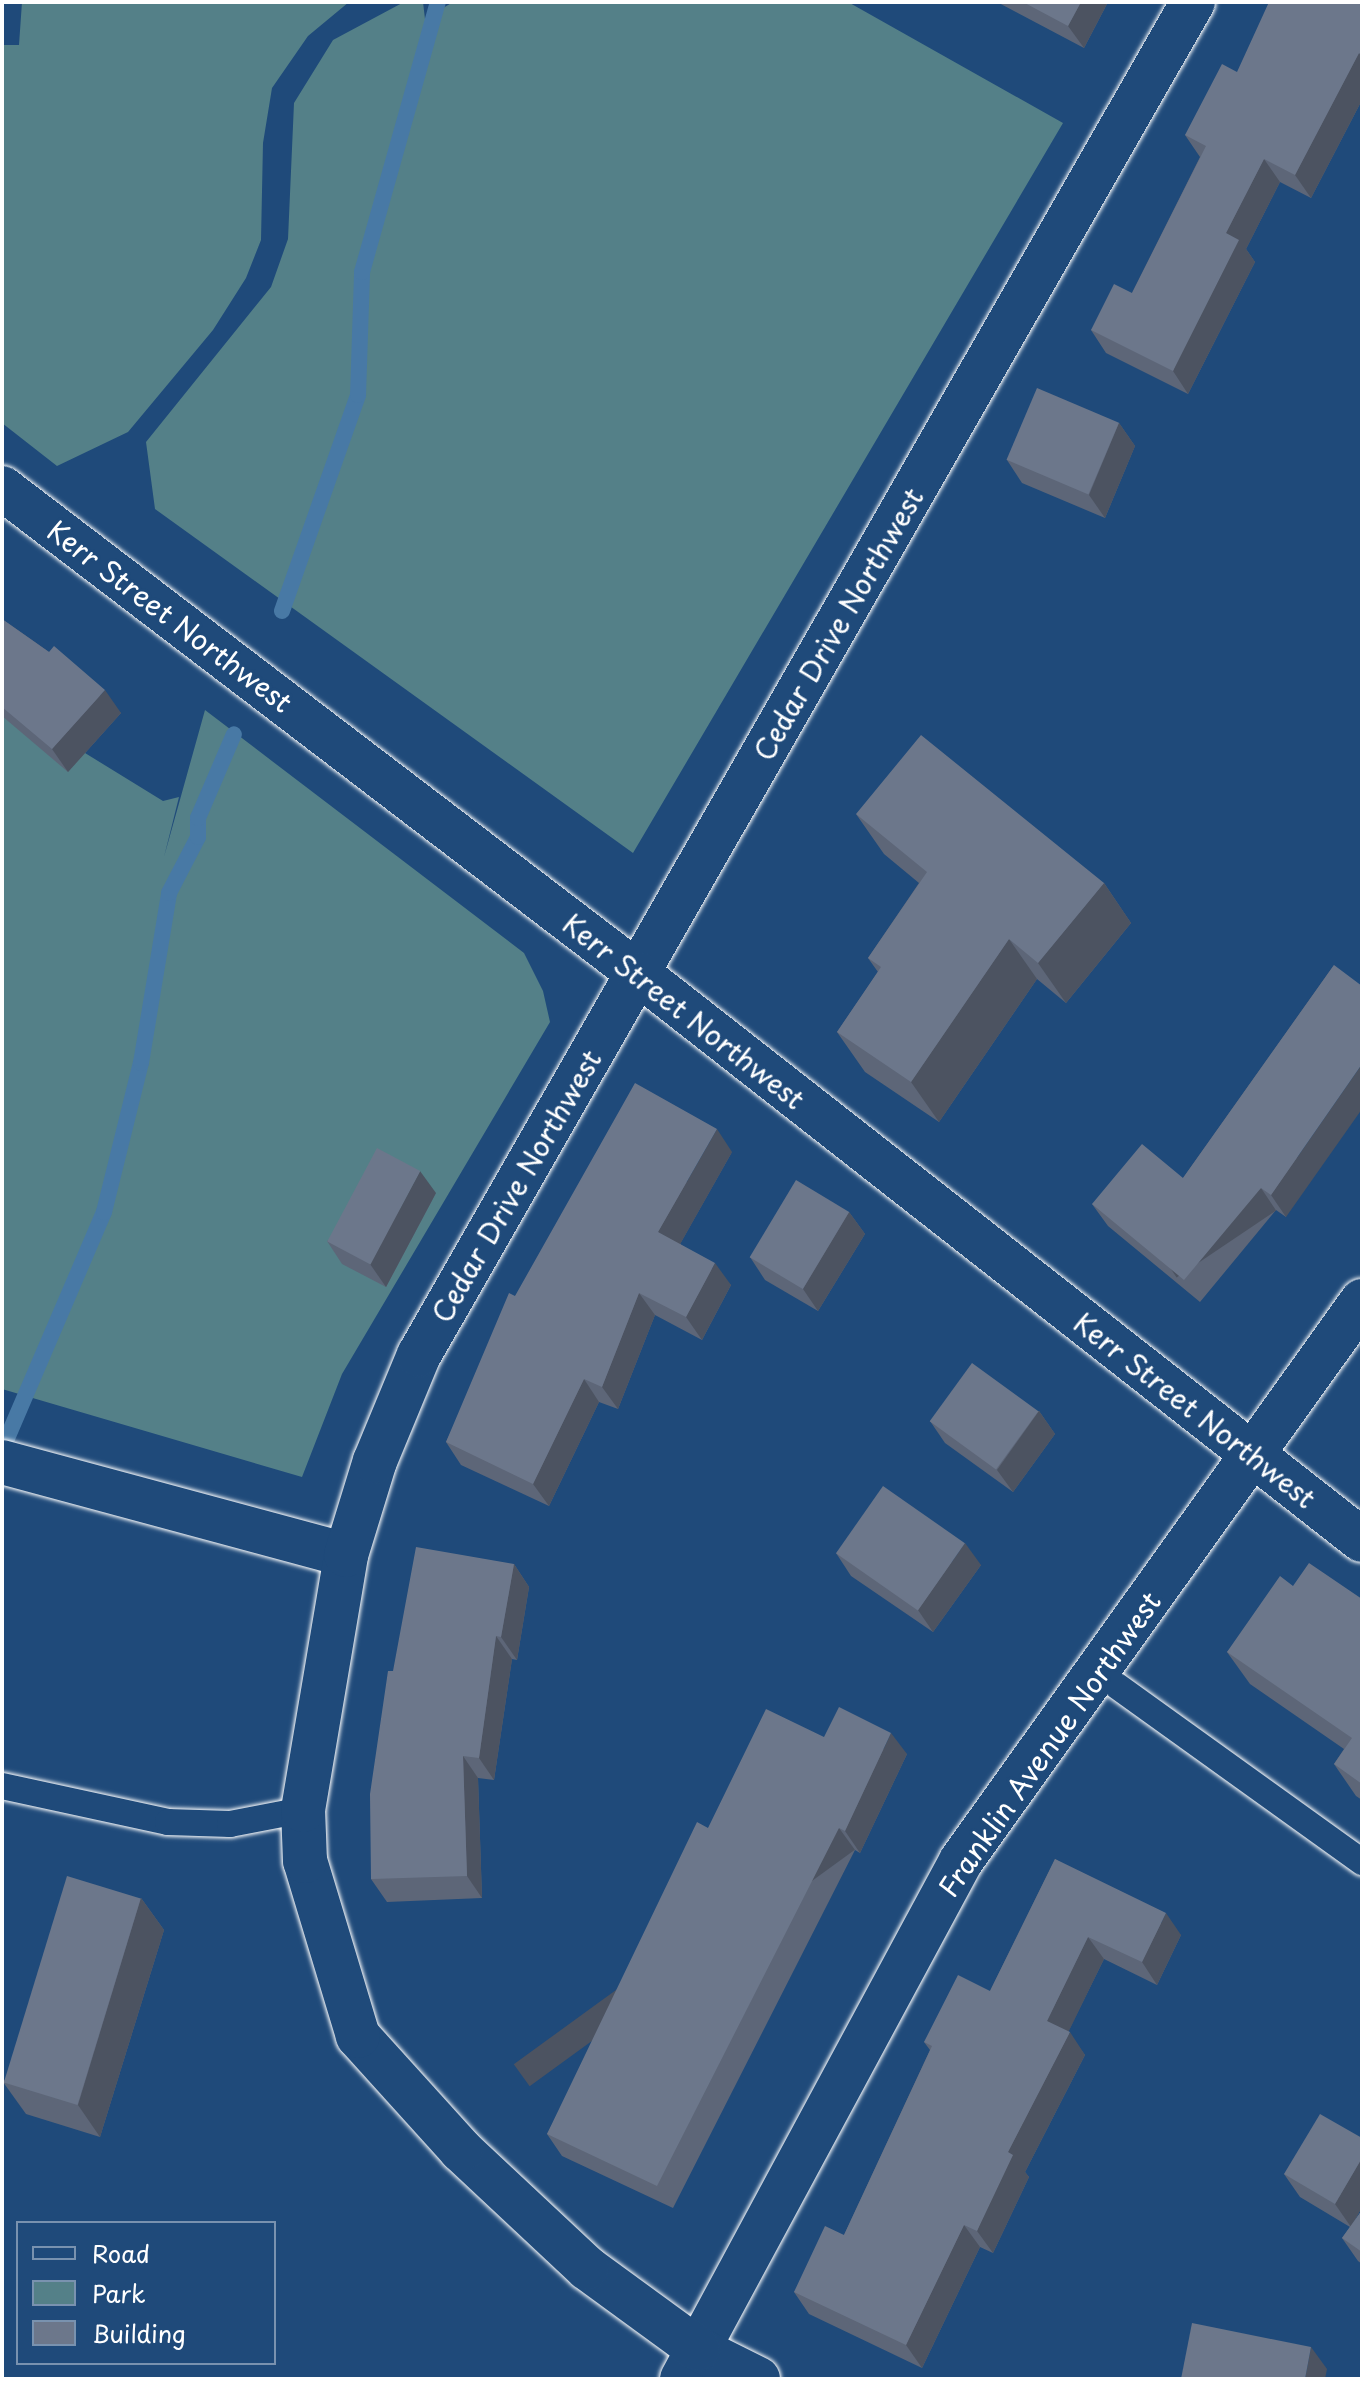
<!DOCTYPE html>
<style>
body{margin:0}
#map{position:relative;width:1364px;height:2381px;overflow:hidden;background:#1f4a7a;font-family:"Playpen Sans",sans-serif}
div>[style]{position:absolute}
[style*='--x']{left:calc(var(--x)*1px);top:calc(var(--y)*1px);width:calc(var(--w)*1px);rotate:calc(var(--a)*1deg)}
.green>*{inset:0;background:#548088}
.stream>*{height:16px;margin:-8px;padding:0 8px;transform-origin:8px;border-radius:8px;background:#4879a5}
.roads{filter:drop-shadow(0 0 2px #fff) drop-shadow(0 0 2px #fff)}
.lane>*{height:26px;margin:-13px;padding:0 13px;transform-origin:13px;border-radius:13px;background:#1f4a7a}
.street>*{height:44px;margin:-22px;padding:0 22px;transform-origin:22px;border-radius:22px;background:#1f4a7a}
.secondary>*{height:44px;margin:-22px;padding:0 22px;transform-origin:22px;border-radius:22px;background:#1f4a7a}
.wall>*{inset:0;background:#5d6678}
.shaded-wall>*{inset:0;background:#4c5361;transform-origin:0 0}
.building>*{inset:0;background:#6c778b;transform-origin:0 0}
span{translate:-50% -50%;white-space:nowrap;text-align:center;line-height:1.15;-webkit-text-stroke:6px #1f4a7a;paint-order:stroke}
.street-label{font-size:28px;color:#fff}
.frame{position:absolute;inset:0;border:4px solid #fff;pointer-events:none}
.legend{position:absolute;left:16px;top:2221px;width:260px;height:144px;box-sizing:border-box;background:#1f4a7a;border:2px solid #7992af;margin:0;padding:10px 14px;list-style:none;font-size:24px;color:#fff}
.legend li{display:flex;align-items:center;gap:16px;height:40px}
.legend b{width:40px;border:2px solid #7992af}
</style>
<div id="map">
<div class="green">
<i style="clip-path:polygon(22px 2px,349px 2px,308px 36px,272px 88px,263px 143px,261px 240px,246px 278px,213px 330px,128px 432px,57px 466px,2px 423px,2px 45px,19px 45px)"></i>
<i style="clip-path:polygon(404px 2px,423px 2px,425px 19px,453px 2px,848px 2px,1063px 123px,633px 853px,155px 509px,146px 442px,271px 287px,288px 239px,294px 103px,333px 40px)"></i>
<i style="clip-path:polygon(205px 710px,524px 953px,543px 991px,550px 1022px,342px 1374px,302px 1477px,2px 1389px,2px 716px,85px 753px,163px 801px,179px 797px,164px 857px)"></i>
</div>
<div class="stream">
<i style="--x:282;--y:611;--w:229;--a:-70.6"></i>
<i style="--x:358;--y:395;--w:123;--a:-88.1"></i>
<i style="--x:362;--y:272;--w:280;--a:-74.3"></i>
<i style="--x:2;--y:1450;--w:259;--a:-66.8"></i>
<i style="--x:104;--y:1212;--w:154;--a:-76.1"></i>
<i style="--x:141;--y:1063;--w:172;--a:-80.6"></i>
<i style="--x:169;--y:893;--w:63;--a:-62.6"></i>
<i style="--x:198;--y:837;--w:19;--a:-90"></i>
<i style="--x:198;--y:818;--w:91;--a:-66.8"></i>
</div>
<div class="roads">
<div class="lane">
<i style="--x:1117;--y:1686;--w:302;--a:35.7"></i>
<i style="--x:2;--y:1786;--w:170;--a:12.2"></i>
<i style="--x:168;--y:1822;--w:62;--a:1.8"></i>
<i style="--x:230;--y:1824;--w:74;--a:-10.9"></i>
</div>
<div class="street">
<i style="--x:2;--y:1462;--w:356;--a:15.1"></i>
<i style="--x:682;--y:2379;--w:588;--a:-61.69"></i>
<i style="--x:961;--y:1861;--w:689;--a:-54.39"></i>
<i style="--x:758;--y:2379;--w:67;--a:-153.4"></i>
<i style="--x:698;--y:2349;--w:137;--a:-143.9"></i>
<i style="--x:587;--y:2268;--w:173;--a:-136.9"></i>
<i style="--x:461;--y:2150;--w:154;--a:-132.1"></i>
<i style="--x:358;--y:2036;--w:183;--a:-106.8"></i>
<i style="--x:305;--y:1861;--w:51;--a:-92.2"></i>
<i style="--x:303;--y:1810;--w:259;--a:-80.4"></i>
<i style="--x:346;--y:1555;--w:98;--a:-72.9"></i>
<i style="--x:375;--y:1461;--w:115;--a:-67.5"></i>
<i style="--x:419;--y:1355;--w:1559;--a:-60.23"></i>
</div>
<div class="secondary">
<i style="--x:2;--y:488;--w:801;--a:37.34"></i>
<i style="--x:639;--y:974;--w:918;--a:38.06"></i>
</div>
</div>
<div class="wall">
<i style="clip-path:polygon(997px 2px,1108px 2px,1084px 48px)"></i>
<i style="clip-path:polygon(1362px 2px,1362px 100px,1311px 198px,1280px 182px,1246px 249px,1255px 262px,1188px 394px,1106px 353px,1091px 330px,1132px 293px,1200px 157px,1185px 135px)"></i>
<i style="clip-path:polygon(1119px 423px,1135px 446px,1105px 518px,1022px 483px,1007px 460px)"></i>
<i style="clip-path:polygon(2px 619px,49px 652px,121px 713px,68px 772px,2px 716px)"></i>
<i style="clip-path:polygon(856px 814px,1104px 883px,1131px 923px,1066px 1003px,1037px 979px,939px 1122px,865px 1072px,837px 1032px,878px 972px,868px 958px,919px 883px,884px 854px)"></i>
<i style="clip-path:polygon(1334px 965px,1286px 1217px,1276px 1210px,1200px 1302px,1108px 1226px,1092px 1204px,1183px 1178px)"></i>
<i style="clip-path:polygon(732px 1152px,680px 1244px,731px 1285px,702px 1340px,655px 1315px,618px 1409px,599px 1402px,549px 1506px,461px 1465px,446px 1442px,515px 1296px)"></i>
<i style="clip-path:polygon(436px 1193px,386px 1287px,342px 1264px,327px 1241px)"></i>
<i style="clip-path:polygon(849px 1212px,865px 1234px,818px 1311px,765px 1280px,750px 1257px)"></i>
<i style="clip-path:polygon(1039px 1411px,1055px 1434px,1013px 1492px,945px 1443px,930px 1421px)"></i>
<i style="clip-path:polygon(836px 1553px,981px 1565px,933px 1632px,851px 1576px)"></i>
<i style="clip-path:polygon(514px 1564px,529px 1587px,517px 1660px,512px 1659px,494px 1780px,478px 1778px,482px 1898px,387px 1902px,371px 1879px)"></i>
<i style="clip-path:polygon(1293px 1586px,1362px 1599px,1362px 1800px,1356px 1796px,1334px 1764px,1344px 1749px,1250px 1684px,1227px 1652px)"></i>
<i style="clip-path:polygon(824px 1737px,907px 1754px,860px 1853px,855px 1850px,673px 2208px,562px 2156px,547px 2134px,708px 1828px)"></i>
<i style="clip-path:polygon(1055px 1859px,1181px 1935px,1157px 1985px,1104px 1959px,1068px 2032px,1085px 2055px,1025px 2172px,1029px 2177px,993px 2253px,980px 2247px,922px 2368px,809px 2314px,794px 2292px,844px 2235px,930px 2050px,924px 2042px,990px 1991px)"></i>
<i style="clip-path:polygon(141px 1898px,164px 1930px,100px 2137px,26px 2114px,3px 2082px)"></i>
<i style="clip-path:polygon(1362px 2138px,1362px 2207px,1352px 2225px,1362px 2210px,1362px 2264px,1358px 2261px,1342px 2238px,1350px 2227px,1300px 2197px,1284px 2174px)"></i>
</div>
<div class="shaded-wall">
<i style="clip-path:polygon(1081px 2px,1108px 2px,1084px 48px,1068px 26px)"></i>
<i style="clip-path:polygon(1359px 53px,1362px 57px,1362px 100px,1311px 198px,1295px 175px)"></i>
<i style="clip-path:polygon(1264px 159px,1280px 182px,1246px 249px,1255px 262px,1188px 394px,1173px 371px,1226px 233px)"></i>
<i style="clip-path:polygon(1119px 423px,1135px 446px,1105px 518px,1089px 495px)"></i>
<i style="clip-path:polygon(105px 690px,121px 713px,68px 772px,52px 749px)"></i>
<i style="clip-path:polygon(1104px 883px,1131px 923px,1066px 1003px,1038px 963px)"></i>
<i style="clip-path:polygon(1009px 939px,1037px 979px,939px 1122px,911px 1082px)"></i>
<i style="clip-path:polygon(1362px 1064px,1362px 1109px,1286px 1217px,1271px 1195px)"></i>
<i style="clip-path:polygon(717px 1129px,732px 1152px,674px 1255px,658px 1232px)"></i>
<i style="clip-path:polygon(420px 1171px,436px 1193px,386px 1287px,370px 1264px)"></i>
<i style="left:1261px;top:1188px;width:27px;height:120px;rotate:56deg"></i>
<i style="clip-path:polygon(849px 1212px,865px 1234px,818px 1311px,803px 1289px)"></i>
<i style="clip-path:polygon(715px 1263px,731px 1285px,702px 1340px,686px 1317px)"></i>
<i style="clip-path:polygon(639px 1293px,655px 1315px,618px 1409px,602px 1387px)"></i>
<i style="clip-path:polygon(584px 1379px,599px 1402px,549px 1506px,533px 1484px)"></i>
<i style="clip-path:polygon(1039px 1411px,1055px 1434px,1013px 1492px,997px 1470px)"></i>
<i style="clip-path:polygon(965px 1543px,981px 1565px,933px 1632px,918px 1610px)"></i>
<i style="clip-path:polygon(514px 1564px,529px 1587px,517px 1660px,501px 1637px)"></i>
<i style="clip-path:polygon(496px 1636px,512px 1659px,494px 1780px,479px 1758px)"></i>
<i style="clip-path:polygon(891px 1733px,907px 1754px,860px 1853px,845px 1831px)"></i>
<i style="clip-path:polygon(463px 1756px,478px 1778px,482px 1898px,467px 1876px)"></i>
<i style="left:839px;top:1828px;width:27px;height:402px;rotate:54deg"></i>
<i style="clip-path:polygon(141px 1898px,164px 1930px,100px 2137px,78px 2105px)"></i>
<i style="clip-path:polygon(1166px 1913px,1181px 1935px,1157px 1985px,1142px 1962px)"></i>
<i style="clip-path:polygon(1088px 1937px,1104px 1959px,1063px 2043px,1047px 2021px)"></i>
<i style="clip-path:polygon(1070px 2032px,1085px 2055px,1025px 2172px,1029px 2177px,993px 2253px,977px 2231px,1008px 2152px)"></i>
<i style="clip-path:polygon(1362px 2158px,1362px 2207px,1351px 2227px,1335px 2204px)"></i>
<i style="clip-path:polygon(964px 2225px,980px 2247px,922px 2368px,906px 2345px)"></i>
<i style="clip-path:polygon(1311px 2347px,1327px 2369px,1325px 2379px,1305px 2379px)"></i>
</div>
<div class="building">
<i style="clip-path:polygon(1023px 2px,1081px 2px,1068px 26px)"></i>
<i style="clip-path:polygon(1269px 2px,1362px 2px,1362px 55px,1359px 53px,1295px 175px,1264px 159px,1226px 233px,1239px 240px,1173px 371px,1091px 330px,1114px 284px,1132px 293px,1206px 146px,1185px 135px,1222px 64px,1237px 72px)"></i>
<i style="left:1037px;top:388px;width:89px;height:78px;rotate:23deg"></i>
<i style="clip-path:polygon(2px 619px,49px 652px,54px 646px,105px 690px,52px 749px,2px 707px)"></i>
<i style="clip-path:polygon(921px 735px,1104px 883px,1038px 963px,1009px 939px,911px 1082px,837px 1032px,881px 967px,868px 958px,927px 872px,856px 814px)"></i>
<i style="clip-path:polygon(1334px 965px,1362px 986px,1362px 1064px,1271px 1195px,1261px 1188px,1184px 1280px,1092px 1204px,1142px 1144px,1183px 1178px)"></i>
<i style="clip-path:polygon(635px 1083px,717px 1129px,658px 1232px,715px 1263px,686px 1317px,639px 1293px,602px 1387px,584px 1379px,533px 1484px,446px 1442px,509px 1293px,515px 1296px)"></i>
<i style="left:377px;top:1148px;width:49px;height:106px;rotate:28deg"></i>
<i style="left:796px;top:1180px;width:62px;height:90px;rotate:31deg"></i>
<i style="left:972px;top:1363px;width:82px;height:72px;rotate:36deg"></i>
<i style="left:883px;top:1486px;width:100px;height:82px;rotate:35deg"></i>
<i style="clip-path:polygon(416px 1547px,514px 1564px,501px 1637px,496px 1636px,479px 1758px,463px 1756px,467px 1876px,371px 1879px,370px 1794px,388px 1671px,393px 1671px)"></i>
<i style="clip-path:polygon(1309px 1563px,1362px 1599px,1362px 1784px,1334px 1764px,1352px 1738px,1227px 1652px,1280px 1576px,1293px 1586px)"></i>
<i style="clip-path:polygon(839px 1707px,891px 1733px,845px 1831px,839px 1828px,657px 2186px,547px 2134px,697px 1822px,708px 1828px,766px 1709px,824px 1737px)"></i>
<i style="clip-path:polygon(1055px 1859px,1166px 1913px,1142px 1962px,1088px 1937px,1047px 2021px,1070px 2032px,1008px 2152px,1013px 2155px,977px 2231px,964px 2225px,906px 2345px,794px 2292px,825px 2226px,844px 2235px,932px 2046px,924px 2042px,958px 1975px,990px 1991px)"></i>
<i style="left:67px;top:1876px;width:77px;height:216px;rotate:17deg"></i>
<i style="clip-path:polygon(1320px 2114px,1362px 2138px,1362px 2158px,1335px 2204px,1284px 2174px)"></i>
<i style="clip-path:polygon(1362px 2210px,1362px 2252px,1342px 2238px)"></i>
<i style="clip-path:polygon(1192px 2323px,1311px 2347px,1305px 2379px,1181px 2379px)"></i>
</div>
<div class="street-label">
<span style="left:170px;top:616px;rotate:37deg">Kerr Street Northwest</span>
<span style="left:838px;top:624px;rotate:-60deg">Cedar Drive Northwest</span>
<span style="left:684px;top:1011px;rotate:38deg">Kerr Street Northwest</span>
<span style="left:516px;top:1186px;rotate:-60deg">Cedar Drive Northwest</span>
<span style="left:1195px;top:1410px;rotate:38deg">Kerr Street Northwest</span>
<span style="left:1049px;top:1744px;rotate:-55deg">Franklin Avenue Northwest</span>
</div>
<div class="frame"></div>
<ul class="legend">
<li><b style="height:10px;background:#1f4a7a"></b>Road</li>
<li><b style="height:22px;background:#548088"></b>Park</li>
<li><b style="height:22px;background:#6c778b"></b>Building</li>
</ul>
</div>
